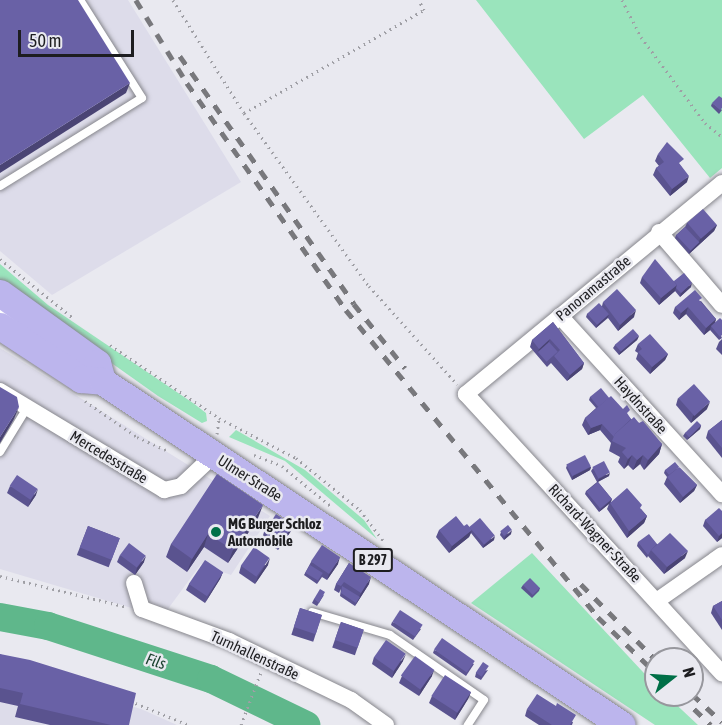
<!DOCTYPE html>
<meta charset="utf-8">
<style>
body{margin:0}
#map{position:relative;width:722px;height:725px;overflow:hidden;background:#e9e9f0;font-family:"Asap Condensed",sans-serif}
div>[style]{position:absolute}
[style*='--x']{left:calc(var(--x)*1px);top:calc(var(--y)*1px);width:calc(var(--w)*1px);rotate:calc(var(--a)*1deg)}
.built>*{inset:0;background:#dddcea}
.green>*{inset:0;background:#9ae4bc}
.river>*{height:28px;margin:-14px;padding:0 14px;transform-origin:14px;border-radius:14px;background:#5fb78b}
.path>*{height:3px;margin-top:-1.5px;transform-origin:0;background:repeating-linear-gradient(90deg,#9f9fa5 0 1.5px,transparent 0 6px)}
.roads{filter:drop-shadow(0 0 2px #86868c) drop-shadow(0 0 2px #86868c)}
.lane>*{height:8px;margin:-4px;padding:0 4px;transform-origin:4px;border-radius:4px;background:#fff}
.street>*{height:16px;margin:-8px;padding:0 8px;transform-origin:8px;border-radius:8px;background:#fff}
.secondary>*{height:24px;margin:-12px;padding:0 12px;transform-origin:12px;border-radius:12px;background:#fff}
.primary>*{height:27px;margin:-13.5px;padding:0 13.5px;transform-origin:13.5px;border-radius:13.5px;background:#bcb5ed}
.rail>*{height:4.5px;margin-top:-2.25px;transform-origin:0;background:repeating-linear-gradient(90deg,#78787c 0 10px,transparent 0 20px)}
.wall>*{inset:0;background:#5a538f;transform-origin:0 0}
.shaded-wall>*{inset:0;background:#4a4474}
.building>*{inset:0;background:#6961a6;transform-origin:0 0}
.dots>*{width:16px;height:16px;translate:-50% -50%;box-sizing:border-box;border:3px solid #e9e9f0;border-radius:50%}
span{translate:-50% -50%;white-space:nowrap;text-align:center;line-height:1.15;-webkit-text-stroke:5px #e9e9f0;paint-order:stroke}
.shield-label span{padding:2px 4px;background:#e9e9f0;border:2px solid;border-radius:4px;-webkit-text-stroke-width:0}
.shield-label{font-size:14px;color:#1d1d20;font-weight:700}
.street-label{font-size:15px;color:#1d1d20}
.poi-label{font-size:15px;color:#1d1d20;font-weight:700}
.left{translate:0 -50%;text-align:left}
.water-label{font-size:16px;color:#1c4230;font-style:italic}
.north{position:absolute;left:644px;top:647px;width:60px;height:60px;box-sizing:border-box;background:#e9e9f0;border:2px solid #97979d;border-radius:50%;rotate:73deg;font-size:16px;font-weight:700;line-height:24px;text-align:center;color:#1d1d20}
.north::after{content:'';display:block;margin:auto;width:21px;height:27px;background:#006f47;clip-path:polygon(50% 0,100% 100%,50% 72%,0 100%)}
.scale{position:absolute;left:18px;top:30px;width:116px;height:27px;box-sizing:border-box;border:3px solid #1d1d20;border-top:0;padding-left:8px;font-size:18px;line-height:21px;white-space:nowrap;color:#1d1d20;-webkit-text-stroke:4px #e9e9f0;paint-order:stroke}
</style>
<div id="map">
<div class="built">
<i style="clip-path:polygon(0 0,128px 0,241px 182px,52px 295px,0 251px)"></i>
<i style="clip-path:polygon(0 348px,270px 516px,231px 575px,201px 564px,162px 617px,0 569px)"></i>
<i style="clip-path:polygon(0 667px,141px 709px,177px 725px,0 725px)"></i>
</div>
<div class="green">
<i style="clip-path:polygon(476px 0,722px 0,722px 168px,710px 178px,643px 95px,584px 139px)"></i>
<i style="clip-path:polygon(0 264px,48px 305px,193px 403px,206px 413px,207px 421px,202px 423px,158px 396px,24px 301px,0 282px)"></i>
<i style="clip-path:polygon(236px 430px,305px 470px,364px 520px,377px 539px,285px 461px,229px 437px)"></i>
<i style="clip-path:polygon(532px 553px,656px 686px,656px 695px,666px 695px,698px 725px,655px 725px,471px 603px)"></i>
</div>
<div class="river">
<i style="--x:0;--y:617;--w:49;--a:10.6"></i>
<i style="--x:48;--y:626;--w:171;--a:18"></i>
<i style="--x:211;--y:679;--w:106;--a:25.8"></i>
</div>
<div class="path">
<i style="--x:173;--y:0;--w:133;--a:57.9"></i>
<i style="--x:244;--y:113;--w:213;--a:54.2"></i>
<i style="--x:369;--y:286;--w:132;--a:48.1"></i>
<i style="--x:622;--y:0;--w:42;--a:62.8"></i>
<i style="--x:641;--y:37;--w:107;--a:53.3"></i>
<i style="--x:705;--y:123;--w:22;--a:39"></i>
<i style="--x:244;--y:113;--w:207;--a:-29.8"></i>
<i style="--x:424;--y:10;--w:11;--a:-117"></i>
<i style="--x:0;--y:259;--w:94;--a:38.9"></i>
<i style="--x:110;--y:345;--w:131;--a:33.8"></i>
<i style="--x:219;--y:418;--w:87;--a:27.5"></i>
<i style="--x:296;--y:458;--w:82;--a:39.1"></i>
<i style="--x:360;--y:510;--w:41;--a:52.9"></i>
<i style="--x:85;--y:401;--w:63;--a:34.7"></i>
<i style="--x:137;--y:437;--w:32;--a:24"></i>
<i style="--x:217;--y:434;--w:16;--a:-83"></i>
<i style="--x:254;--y:455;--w:30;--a:21"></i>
<i style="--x:282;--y:466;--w:65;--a:39.4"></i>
<i style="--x:0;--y:576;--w:131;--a:13.7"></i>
<i style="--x:130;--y:701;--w:64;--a:22.1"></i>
<i style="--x:241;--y:725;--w:57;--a:-69.3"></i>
</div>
<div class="roads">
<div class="lane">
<i style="--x:0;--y:186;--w:167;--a:-31.8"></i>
<i style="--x:142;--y:98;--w:116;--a:-122.3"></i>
<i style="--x:0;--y:452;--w:52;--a:-58.5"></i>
<i style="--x:312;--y:612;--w:81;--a:16.4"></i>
<i style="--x:390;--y:635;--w:114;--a:34.7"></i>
<i style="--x:484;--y:700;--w:30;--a:123"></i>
</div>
<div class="street">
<i style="--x:722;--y:183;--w:332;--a:140.5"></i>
<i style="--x:466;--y:394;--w:379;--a:47.5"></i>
<i style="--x:659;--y:232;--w:96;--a:49.2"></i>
<i style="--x:560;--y:316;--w:241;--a:47.7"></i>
<i style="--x:0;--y:391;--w:192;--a:31.1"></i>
<i style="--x:164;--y:490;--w:17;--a:-13"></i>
<i style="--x:181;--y:486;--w:45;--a:-43.2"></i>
<i style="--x:134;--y:583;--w:27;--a:73"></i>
<i style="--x:142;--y:609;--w:93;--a:20.2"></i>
<i style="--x:229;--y:641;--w:136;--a:25.8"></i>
<i style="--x:351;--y:700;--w:43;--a:35.5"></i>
<i style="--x:658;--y:600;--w:78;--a:-35.1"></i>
</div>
<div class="secondary">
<i style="--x:0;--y:310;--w:38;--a:35"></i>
</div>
<div class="primary">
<i style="--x:0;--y:293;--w:120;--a:35.8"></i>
<i style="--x:97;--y:363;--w:19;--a:74"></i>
<i style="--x:0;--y:326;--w:97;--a:33.2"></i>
<i style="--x:81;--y:379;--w:21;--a:5"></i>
<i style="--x:102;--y:381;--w:623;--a:33.49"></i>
</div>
</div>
<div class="rail">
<i style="--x:136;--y:0;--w:97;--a:58.4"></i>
<i style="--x:187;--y:83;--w:277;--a:55"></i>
<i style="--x:346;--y:310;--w:397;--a:50.6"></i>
<i style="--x:598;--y:617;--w:81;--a:44"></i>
<i style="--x:180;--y:56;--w:303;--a:54.9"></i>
<i style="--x:354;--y:304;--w:82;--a:51.4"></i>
<i style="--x:581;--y:584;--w:107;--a:45.4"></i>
<i style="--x:692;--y:694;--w:41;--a:43"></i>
<i style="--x:680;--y:695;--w:43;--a:44.1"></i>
</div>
<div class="wall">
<i style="clip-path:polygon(712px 103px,722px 110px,719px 114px,711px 106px)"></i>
<i style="clip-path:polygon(658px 154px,681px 166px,687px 182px,670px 196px,653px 175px,656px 168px,659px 166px,655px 161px)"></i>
<i style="clip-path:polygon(687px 223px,717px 225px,714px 231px,689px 254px,675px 238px,676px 235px,685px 227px)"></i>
<i style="clip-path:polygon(642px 277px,674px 281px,691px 287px,680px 297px,675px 291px,659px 305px,640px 283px)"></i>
<i style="clip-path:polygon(701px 301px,716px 319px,715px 322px,722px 338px,719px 340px,710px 330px,704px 335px,686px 314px,679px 320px,673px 313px,675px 307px)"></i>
<i style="clip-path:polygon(603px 302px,634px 317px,618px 331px,608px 318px,596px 328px,586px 317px,587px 314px,602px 306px)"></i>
<i style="clip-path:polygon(553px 322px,584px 363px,582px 369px,567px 381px,551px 363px,547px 367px,530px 347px,532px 340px)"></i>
<i style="clip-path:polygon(639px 336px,637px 340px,619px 355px,613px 348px,615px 345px)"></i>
<i style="clip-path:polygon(722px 339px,722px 355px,716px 349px,719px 342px)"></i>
<i style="clip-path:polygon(638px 344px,668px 354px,665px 360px,650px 374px,636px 359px,638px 353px,635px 351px)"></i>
<i style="clip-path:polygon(590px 397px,609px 398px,631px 419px,639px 423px,662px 444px,659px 454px,644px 470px,640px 464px,633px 470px,628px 465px,624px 469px,618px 462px,620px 457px,609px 451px,611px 443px,600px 430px,588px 435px,582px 425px,585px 418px,596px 408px,589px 400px)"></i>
<i style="clip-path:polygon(678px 398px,707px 409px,691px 423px,676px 405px)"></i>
<i style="clip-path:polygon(722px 420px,722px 458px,706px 438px,708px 431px)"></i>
<i style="clip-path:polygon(701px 425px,700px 429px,687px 440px,683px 436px,685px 433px)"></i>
<i style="clip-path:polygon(567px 465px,591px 467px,590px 470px,572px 480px,566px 468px)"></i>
<i style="clip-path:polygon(593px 468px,609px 476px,598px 482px,612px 499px,611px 502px,641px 509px,647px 516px,644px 523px,627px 538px,607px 509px,609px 504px,599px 512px,585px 494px,586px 491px,597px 482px,591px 471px)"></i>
<i style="clip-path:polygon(680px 468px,697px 485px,694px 491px,680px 503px,664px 484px,667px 477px,664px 473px,665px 470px)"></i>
<i style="clip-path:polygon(10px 486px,36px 495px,28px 507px,7px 493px)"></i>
<i style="clip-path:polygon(722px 511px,722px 538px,717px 542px,703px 526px,705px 520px)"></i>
<i style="clip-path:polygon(258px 518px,228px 563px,204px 547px,187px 572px,166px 557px,171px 544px)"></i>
<i style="clip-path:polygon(293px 525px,291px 531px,278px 550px,262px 539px,264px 532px)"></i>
<i style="left:88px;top:526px;width:34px;height:31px;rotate:21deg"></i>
<i style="clip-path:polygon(464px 526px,469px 527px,494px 540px,483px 548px,471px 533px,469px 537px,449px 553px,436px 537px,439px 530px)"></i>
<i style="clip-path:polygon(501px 532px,511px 534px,504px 540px,500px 535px)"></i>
<i style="clip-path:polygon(638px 542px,657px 544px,685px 558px,664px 574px,648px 556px,647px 558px,637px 546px)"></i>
<i style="clip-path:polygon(120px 555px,144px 562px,135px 575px,117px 562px)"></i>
<i style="clip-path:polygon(311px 562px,338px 564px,327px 580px,322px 577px,317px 584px,304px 575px)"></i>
<i style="clip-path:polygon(349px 563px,369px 584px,355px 606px,340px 596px,341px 589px,339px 593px,334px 590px,336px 584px)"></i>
<i style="clip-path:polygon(268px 565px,255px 584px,239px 573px,241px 566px)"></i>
<i style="clip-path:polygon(223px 572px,220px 579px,205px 603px,186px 590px,189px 584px)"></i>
<i style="clip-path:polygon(523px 585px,540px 588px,539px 591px,532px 598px,521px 588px)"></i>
<i style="clip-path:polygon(324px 595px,317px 606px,312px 603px,314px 599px)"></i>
<i style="clip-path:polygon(722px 601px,722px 630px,711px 613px,713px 606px)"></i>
<i style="left:300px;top:608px;width:23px;height:28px;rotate:18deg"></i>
<i style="left:341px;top:622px;width:24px;height:27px;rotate:19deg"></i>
<i style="clip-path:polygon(392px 622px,421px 629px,413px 640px,391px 625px)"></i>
<i style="clip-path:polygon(434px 650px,474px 664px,466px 676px,433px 653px)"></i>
<i style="clip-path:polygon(0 654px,129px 725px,50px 725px,15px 717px,18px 706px,0 702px)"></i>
<i style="clip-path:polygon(374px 657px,403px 661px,392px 678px,372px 664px)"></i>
<i style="clip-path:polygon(488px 670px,481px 680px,475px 677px,476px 673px)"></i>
<i style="clip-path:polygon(402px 676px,432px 676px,419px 696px,399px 683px)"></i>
<i style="clip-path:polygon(471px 692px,468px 699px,455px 720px,429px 703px,432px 696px)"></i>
<i style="clip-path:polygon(527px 709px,573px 722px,572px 725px,539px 725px,525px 716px)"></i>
</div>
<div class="shaded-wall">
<i style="clip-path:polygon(130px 83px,126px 93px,0 173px,0 165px)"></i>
<i style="clip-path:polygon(689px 176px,687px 182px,670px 196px,672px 189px)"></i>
<i style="clip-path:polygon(717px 225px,714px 231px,689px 254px,690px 251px,699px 242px,700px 239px)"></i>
<i style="clip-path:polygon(692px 283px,691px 287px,680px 297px,681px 293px)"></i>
<i style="clip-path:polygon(677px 285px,675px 291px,659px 305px,661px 298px)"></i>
<i style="clip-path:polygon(688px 307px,686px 314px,679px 320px,681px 313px)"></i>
<i style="clip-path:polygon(636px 310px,634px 317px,618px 331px,620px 325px)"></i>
<i style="clip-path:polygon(609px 314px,608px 317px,596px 328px,597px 325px)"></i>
<i style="clip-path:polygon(716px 319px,714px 326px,711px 326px,710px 330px,704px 335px,706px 328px)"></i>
<i style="clip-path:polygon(639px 336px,637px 340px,619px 355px,620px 352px)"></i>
<i style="clip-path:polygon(550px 339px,547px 346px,538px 352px,537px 355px,539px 349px)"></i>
<i style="clip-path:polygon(668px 354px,665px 360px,650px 374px,652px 367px)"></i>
<i style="clip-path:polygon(584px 363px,582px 369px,567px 381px,570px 375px)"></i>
<i style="clip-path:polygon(710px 402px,707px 409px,691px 423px,693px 416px)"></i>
<i style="clip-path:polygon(19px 407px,14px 419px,0 443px,0 437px)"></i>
<i style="clip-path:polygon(602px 424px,600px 430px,588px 435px,591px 428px)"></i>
<i style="clip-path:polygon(701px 425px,700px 429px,687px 440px,689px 437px)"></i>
<i style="clip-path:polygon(662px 444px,659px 454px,644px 470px,648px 460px)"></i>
<i style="clip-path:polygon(632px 455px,628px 465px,624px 469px,628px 459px)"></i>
<i style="clip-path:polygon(643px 455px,640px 464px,633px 470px,637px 460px)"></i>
<i style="clip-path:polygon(591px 467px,590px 470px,572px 480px,573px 476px)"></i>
<i style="clip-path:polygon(610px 473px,609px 476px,597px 482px,599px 479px)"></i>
<i style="clip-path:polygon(697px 485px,694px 491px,680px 503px,683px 497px)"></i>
<i style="clip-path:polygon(38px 489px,36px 495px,28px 507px,31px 500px)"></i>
<i style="clip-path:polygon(612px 499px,610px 503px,599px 512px,601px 509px)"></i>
<i style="clip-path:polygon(263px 505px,258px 518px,228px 563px,233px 550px)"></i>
<i style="clip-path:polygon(647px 516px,644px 523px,627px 538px,629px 531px)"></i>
<i style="clip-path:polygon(293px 525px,291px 531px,278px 550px,281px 543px)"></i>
<i style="clip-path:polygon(472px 530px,469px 537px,449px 553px,452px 546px)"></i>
<i style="clip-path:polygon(512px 530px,511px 534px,504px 540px,505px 537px)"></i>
<i style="clip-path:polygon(722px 533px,722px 538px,717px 542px,719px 536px)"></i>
<i style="clip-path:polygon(208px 534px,204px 547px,187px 572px,192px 559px)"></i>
<i style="clip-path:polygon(495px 536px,494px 540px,483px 548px,484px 545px)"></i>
<i style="clip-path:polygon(688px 551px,685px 558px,664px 574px,667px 567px)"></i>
<i style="clip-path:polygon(146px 556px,144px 562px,135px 575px,137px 568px)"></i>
<i style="clip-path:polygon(340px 557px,338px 564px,327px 580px,329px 574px)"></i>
<i style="clip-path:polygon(270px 558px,268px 565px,255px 584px,258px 577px)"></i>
<i style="clip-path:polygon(223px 572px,220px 579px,205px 603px,208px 597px)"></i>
<i style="clip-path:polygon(371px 577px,369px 584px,355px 606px,361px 593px)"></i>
<i style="clip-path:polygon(406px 654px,403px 661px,392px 678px,394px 671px)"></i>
<i style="clip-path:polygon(434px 670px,432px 676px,419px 696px,421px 689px)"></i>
<i style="clip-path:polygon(471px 692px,468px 699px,455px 720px,457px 713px)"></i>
</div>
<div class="building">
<i style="clip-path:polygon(0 0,78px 0,130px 83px,0 165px)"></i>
<i style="clip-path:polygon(719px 96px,722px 98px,722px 108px,720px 110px,712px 103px)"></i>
<i style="clip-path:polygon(667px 142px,684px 159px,679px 163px,689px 176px,672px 189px,656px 168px,664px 162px,658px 154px)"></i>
<i style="left:703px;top:209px;width:21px;height:21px;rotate:49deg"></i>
<i style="left:685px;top:227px;width:21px;height:12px;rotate:47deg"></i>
<i style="clip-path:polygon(655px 259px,677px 285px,661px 298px,642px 277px)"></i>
<i style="clip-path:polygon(684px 273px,692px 283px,681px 293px,676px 288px,677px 285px,674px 281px)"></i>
<i style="clip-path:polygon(617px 289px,636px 310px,620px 325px,603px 302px)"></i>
<i style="clip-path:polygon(695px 290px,702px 298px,699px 300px,716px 319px,706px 328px,688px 307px,681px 313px,675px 307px)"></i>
<i style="left:599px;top:303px;width:15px;height:16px;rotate:48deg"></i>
<i style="clip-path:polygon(720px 318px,722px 320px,722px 335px,720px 337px,711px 326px)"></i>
<i style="clip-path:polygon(553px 322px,584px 363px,570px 375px,554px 356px,560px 350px,550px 339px,539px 349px,532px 340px)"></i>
<i style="left:633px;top:329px;width:9px;height:24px;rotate:49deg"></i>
<i style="clip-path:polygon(650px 334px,668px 354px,652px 367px,638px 352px,642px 349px,638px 344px)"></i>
<i style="left:549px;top:342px;width:13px;height:15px;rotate:48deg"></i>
<i style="left:694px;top:384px;width:24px;height:21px;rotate:48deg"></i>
<i style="clip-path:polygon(0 387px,17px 397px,19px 407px,0 437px)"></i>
<i style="left:601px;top:388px;width:13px;height:14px;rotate:51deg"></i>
<i style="clip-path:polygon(611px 396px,623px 409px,627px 405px,630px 410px,627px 413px,631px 419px,615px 434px,614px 437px,602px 424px,591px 428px,585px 418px)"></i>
<i style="clip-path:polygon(634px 417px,639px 423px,643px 421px,662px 444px,648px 460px,643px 455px,637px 460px,632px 455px,628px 459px,622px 452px,626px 448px,612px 441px,615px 434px)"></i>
<i style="clip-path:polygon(722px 420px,722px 448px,708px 431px)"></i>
<i style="left:697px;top:421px;width:6px;height:17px;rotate:45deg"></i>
<i style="left:585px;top:455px;width:13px;height:21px;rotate:63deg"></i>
<i style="left:604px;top:461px;width:13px;height:13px;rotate:63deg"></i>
<i style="clip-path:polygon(675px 462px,680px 468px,679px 467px,669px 475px,665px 470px)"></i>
<i style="clip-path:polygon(679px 467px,697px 485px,683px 497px,667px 477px)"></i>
<i style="clip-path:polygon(217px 474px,263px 505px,233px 550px,208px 534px,192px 559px,171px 544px)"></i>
<i style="left:17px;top:475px;width:25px;height:13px;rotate:34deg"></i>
<i style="left:598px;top:482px;width:22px;height:15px;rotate:51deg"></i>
<i style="clip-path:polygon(627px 488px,642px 505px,640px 508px,647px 516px,629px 531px,610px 503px)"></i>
<i style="clip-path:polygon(719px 508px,722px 511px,722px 533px,719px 536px,705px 520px)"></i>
<i style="left:276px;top:514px;width:20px;height:22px;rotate:33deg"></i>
<i style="clip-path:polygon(456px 516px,464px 526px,467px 524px,472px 530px,452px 546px,439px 530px)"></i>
<i style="left:480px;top:518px;width:23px;height:14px;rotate:50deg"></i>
<i style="left:508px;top:525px;width:6px;height:10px;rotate:51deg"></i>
<i style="left:88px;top:526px;width:34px;height:23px;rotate:21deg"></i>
<i style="clip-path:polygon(670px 533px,688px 551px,667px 567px,651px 550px)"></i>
<i style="clip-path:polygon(649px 534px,657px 544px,651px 550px,648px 555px,638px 542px)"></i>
<i style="left:129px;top:543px;width:21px;height:15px;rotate:37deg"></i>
<i style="left:322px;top:545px;width:22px;height:20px;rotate:34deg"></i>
<i style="left:254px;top:547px;width:19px;height:23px;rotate:35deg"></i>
<i style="left:205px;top:560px;width:22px;height:29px;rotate:34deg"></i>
<i style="clip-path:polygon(349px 563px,371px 577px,361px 593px,344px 582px,341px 586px,336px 584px)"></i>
<i style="left:310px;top:565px;width:15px;height:9px;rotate:32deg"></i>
<i style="left:530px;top:578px;width:14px;height:10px;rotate:45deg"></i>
<i style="clip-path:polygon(342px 586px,360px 597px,356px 603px,341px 593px)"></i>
<i style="clip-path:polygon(320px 589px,325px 592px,319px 603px,314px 599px)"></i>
<i style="clip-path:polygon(722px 601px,722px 620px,713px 606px)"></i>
<i style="left:300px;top:608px;width:23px;height:20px;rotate:18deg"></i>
<i style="left:400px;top:610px;width:27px;height:14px;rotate:33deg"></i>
<i style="left:341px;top:622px;width:24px;height:19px;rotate:19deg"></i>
<i style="left:442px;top:638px;width:40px;height:14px;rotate:35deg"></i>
<i style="left:386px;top:640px;width:24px;height:21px;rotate:35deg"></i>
<i style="clip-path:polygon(0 654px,30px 660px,136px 693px,129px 725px,111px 725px,20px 704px,23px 693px,0 688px)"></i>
<i style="left:415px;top:656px;width:24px;height:24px;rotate:36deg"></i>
<i style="left:483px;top:662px;width:7px;height:13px;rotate:34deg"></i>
<i style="left:445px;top:675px;width:31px;height:25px;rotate:33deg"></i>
<i style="clip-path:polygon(537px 694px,556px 706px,557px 703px,576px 715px,570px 725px,552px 725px,527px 709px)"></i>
</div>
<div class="dots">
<i style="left:216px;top:532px;background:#006f47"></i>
</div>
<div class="shield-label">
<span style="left:373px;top:560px">B 297</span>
</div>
<div class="street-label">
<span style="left:593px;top:288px;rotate:-40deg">Panoramastraße</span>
<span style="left:641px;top:405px;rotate:48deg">Haydnstraße</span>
<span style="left:109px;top:457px;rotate:31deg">Mercedesstraße</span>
<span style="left:250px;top:478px;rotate:32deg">Ulmer Straße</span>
<span style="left:595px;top:533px;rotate:47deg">Richard-Wagner-Straße</span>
<span style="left:255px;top:655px;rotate:25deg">Turnhallenstraße</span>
</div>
<div class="poi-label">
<span class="left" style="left:228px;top:532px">MG Burger Schloz<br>Automobile</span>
</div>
<div class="water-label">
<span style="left:156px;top:661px;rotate:18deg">Fils</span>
</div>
<div class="north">N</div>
<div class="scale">50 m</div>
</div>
